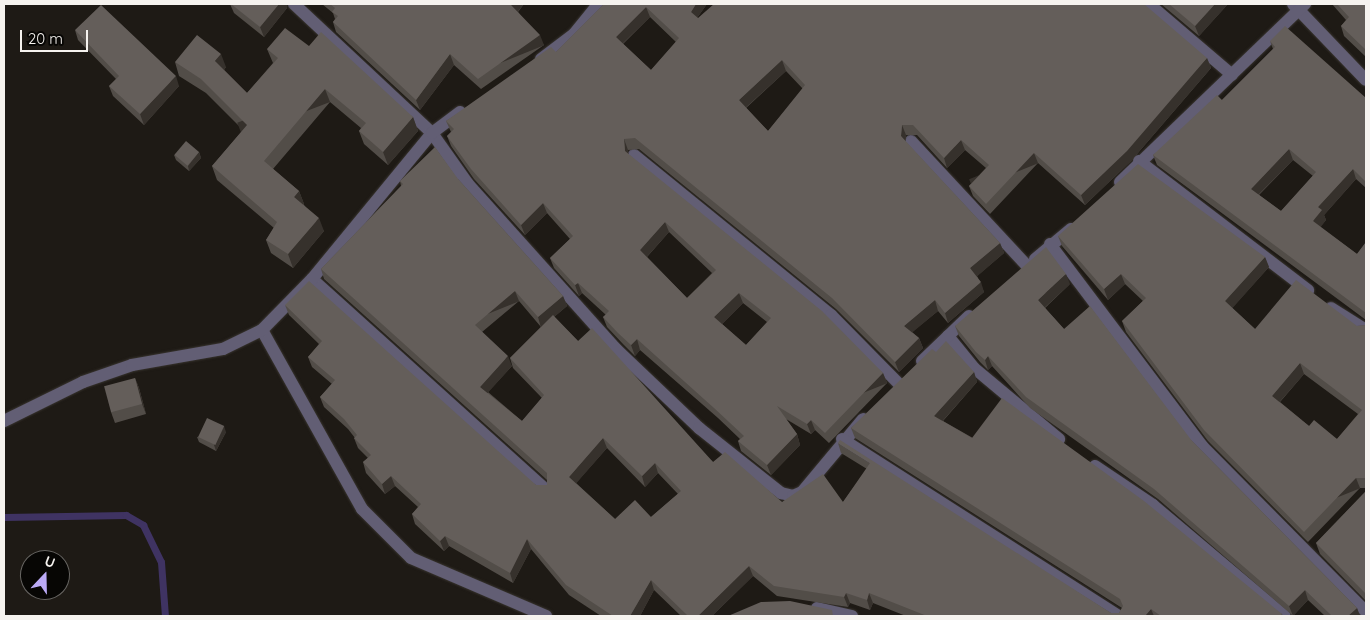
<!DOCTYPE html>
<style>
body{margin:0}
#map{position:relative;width:1370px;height:620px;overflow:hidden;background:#1e1a15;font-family:Quicksand,sans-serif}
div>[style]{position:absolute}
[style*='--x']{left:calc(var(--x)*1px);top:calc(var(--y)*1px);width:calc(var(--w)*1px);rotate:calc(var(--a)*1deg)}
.stream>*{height:7px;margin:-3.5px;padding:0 3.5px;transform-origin:3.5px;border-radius:3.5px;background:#3f3362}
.roads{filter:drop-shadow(0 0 1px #38342f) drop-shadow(0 0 1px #38342f)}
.minor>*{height:12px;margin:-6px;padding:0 6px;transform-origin:6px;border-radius:6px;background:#625e74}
.wall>*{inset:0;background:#524d48}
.shaded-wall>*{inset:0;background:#36312c;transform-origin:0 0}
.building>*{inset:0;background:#645e5a;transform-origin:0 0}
span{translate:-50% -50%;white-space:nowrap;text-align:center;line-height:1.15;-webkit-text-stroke:4px #070604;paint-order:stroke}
.frame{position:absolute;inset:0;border:5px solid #f6f3ef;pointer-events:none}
.north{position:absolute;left:20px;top:550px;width:50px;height:50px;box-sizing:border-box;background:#070604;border:1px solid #676562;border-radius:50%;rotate:21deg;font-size:14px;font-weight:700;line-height:20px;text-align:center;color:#f6f3ef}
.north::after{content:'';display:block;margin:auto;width:18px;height:22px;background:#bbaaf6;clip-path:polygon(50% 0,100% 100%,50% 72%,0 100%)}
.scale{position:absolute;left:20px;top:30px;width:68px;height:22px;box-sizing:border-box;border:2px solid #f6f3ef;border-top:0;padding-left:6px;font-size:15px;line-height:18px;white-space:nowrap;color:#f6f3ef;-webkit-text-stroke:4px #070604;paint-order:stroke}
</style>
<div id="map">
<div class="stream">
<i style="--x:4;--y:517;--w:122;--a:-0.9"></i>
<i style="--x:126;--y:515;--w:20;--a:30"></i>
<i style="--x:143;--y:525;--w:41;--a:64.1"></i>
<i style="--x:161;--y:562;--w:54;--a:85.8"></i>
</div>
<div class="roads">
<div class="minor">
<i style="--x:294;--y:4;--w:189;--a:43.1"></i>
<i style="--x:432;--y:133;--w:62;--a:54.8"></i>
<i style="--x:468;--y:184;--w:222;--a:48.1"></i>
<i style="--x:616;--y:349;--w:115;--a:43.6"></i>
<i style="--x:699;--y:428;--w:105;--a:38.4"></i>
<i style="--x:781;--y:493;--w:12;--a:14"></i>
<i style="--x:793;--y:496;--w:10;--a:-24"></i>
<i style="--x:802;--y:492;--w:95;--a:-50.1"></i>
<i style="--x:1149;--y:4;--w:109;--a:40.5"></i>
<i style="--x:1293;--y:4;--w:105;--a:46.2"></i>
<i style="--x:541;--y:59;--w:41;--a:-37.1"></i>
<i style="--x:574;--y:34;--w:38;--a:-51"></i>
<i style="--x:911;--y:141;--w:171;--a:47.1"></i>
<i style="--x:634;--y:155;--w:254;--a:39.1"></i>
<i style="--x:831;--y:315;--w:95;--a:45.4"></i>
<i style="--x:1139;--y:161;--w:213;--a:37.4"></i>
<i style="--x:1120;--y:182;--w:257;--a:-43.9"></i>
<i style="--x:1050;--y:244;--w:253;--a:53"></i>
<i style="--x:1202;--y:446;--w:233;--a:45.3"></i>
<i style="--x:1035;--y:259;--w:47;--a:-39.8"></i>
<i style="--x:312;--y:279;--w:314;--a:42"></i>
<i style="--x:1331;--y:308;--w:41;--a:32.2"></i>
<i style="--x:262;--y:330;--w:205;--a:60.8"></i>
<i style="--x:362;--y:509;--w:69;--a:45"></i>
<i style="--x:411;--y:558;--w:147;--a:23.2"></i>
<i style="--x:948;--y:336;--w:41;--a:50.9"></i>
<i style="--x:974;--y:368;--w:111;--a:39.9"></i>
<i style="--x:922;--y:361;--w:65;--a:-43.8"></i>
<i style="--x:4;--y:421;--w:88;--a:-26.3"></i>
<i style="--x:83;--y:382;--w:52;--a:-19.1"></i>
<i style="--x:132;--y:365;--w:92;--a:-10"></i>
<i style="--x:223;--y:349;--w:43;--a:-26"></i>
<i style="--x:262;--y:330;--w:71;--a:-45.6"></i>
<i style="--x:312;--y:279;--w:189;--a:-50.6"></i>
<i style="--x:432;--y:133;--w:35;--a:-37"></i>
<i style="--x:842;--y:439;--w:329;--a:32.6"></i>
<i style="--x:1095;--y:466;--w:70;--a:33.9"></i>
<i style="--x:1153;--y:505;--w:172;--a:40.1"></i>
<i style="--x:817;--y:608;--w:36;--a:13"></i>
</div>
</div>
<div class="wall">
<i style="clip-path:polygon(230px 4px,287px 4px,287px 8px,264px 37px,234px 13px)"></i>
<i style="clip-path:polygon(322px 4px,524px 4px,518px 12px,544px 45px,481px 89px,454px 65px,420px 110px,336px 32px,333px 22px,335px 19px,333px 13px)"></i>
<i style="clip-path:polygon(evenodd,604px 4px,707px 4px,697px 18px,698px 18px,1207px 58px,1211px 68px,1131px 161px,1085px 205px,1038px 163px,990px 214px,973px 196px,969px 186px,986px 168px,965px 150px,947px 168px,917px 135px,906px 135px,905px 141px,1000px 243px,1004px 253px,977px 276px,984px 292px,948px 323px,938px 311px,912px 332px,919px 338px,923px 348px,899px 372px,836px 309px,639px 149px,628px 150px,628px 154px,883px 373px,887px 383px,829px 443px,815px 430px,811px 434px,786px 419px,797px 434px,800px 445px,771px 475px,741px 451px,738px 441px,740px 439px,718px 418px,640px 350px,635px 356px,622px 343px,607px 327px,603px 317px,606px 315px,582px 293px,579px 296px,554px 268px,550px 258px,570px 239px,547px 213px,525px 235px,474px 179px,451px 146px,447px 136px,451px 132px,446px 121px,556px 52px,604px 4px,650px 17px,676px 42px,651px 70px,623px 44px,650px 17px,604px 4px,786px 71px,803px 89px,768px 131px,746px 108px,786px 71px,604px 4px,669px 232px,712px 273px,687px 298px,647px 257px,669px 232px,604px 4px,743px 303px,767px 322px,746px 345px,722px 324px,743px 303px)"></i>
<i style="clip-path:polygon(1161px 4px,1228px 4px,1199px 36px)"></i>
<i style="clip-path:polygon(1332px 4px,1366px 4px,1366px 57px,1344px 36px,1341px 26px,1346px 20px)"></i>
<i style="clip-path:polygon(75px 30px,179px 86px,144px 125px,113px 96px,109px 86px,116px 79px,78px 40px)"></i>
<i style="clip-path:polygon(evenodd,1270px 41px,1366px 98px,1366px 188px,1356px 179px,1324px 215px,1326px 220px,1320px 227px,1357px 254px,1366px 242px,1366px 320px,1157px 165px,1153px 155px,1222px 100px,1273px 49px,1270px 41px,1293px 160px,1313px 176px,1281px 211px,1259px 195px,1293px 160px)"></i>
<i style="clip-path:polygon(309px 46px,413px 117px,418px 131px,388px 165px,364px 144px,359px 131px,361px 128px,330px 102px,273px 169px,299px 191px,304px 204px,304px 205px,324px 231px,293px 268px,271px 253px,266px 240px,274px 228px,217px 180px,212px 166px,243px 130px,206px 93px,179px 76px,175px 62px,226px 67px,224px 70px,247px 93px,273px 63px,267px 49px)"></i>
<i style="clip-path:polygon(199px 152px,201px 158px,189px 171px,176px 160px,174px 155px)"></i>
<i style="clip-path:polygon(evenodd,458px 179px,563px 296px,567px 306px,554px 317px,578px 341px,713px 462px,782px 502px,843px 502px,867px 469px,841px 453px,838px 443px,1111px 613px,1119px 613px,1122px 608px,855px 438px,851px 428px,936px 352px,974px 372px,977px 382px,943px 421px,1282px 614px,1283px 616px,906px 616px,873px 603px,870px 610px,850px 603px,848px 607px,777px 596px,753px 576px,712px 616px,681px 616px,654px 590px,640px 616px,601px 616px,569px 595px,531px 549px,513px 583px,449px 546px,444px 551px,415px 524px,412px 514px,418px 507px,395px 486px,385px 494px,366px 473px,363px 462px,368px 458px,358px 448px,354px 438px,355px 438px,348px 429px,324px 407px,320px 397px,332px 384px,312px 367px,308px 357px,319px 344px,289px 315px,285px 305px,536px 485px,547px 485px,547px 480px,324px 279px,321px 269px,401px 186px,400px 181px,458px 179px,519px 301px,541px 327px,510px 358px,513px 368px,542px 398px,522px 421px,488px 392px,512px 366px,482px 332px,519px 301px,458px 179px,607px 448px,645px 487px,658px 473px,678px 494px,651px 517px,615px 519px,576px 483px,607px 448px)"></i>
<i style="clip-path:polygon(evenodd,1058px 236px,1265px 257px,1269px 267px,1232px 308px,1255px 329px,1357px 326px,1366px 325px,1366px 488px,1360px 488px,1308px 542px,1208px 441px,1126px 332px,1122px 321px,1143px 301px,1125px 284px,1108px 300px,1062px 246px,1058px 236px,1304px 374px,1358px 414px,1337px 439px,1309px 426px,1280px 402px,1304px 374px)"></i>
<i style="clip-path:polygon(1070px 284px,1045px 308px,1064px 329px,1192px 441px,1357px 608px,1360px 616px,1325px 616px,1308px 600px,1293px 616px,1158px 499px,1030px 408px,992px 366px,988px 370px,980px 362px,959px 336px,955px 326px)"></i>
<i style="clip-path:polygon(135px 378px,139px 388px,146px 414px,115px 423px,111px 412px)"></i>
<i style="clip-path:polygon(226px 432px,216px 451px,199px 442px,197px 437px)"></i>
<i style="clip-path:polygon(1366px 491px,1366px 601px,1320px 554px,1316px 543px)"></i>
</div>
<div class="shaded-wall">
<i style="clip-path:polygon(279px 4px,287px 4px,287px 8px,264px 37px,260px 27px)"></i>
<i style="clip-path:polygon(512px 4px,524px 4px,515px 15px,511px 5px)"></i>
<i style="clip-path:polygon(696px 4px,707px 4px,694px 22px,691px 12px)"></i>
<i style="clip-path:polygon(1215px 4px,1228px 4px,1199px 36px,1195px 26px)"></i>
<i style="clip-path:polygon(646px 7px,650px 17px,619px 47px,616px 37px)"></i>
<i style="left:540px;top:35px;width:11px;height:76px;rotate:68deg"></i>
<i style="clip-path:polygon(221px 54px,226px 67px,220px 75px,215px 61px)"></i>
<i style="clip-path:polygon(450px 54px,454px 65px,420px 110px,416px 100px)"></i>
<i style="clip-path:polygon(1207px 58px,1211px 68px,1131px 161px,1085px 205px,1081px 195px)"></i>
<i style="clip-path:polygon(782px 60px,786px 71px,743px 110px,739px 100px)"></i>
<i style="clip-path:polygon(176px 76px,179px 86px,144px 125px,140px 114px)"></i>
<i style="left:325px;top:89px;width:14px;height:94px;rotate:69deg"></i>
<i style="clip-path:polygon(413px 117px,418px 131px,388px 165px,383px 152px)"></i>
<i style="clip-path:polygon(902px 125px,906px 135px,905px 147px,901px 136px)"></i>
<i style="clip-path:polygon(624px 139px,628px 150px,629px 161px,625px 151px)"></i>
<i style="clip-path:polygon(961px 140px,965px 150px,947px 168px,944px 158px)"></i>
<i style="clip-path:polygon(1289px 149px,1293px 160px,1254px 199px,1251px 189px)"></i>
<i style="clip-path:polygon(199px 152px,201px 158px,189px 171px,188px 166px)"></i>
<i style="left:1034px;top:153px;width:11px;height:70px;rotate:68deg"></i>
<i style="clip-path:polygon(1353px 169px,1356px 179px,1324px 215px,1326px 220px,1317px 232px,1313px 221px,1318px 207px)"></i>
<i style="clip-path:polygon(299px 191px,304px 204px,299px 210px,294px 197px)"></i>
<i style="clip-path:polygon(543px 203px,547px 213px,525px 235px,521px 225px)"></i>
<i style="clip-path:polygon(319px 218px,324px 231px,293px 268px,288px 254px)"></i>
<i style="clip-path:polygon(665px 222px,669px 232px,644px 260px,640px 250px)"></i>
<i style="clip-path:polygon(1000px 243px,1004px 253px,974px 279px,970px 268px)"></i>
<i style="clip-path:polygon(1265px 257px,1269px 267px,1229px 312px,1225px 301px)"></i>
<i style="clip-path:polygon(1066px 274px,1070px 284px,1042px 310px,1038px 300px)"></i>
<i style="clip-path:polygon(1121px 274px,1125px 284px,1108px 300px,1104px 289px)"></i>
<i style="clip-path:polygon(981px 282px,984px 292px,948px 323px,945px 313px)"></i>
<i style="clip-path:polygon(578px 283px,582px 293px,579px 296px,575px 285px)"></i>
<i style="left:515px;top:291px;width:11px;height:52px;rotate:68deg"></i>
<i style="clip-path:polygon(739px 293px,743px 303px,718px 328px,714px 317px)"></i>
<i style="clip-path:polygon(563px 296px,567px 306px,541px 328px,538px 317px)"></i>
<i style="clip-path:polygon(935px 300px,938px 311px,908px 336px,904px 326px)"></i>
<i style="clip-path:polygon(919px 338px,923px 348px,899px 372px,895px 362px)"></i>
<i style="clip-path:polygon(637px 339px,640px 350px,635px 356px,631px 345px)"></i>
<i style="clip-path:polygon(508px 356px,512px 366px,484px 397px,480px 387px)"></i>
<i style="clip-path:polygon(988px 356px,992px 366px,988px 370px,985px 360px)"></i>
<i style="clip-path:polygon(1300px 363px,1304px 374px,1276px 406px,1272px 396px)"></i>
<i style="clip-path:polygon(974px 372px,977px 382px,938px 426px,934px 416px)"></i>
<i style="left:883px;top:373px;width:11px;height:83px;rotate:68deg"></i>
<i style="clip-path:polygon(135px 378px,139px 388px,146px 414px,142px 404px)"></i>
<i style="clip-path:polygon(811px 420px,815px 430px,811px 434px,807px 424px)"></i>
<i style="clip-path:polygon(224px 426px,226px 432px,216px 451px,214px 445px)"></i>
<i style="clip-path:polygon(797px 434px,800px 445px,771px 475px,767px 465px)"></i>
<i style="clip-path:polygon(603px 438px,607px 448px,573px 487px,569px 477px)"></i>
<i style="clip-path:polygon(655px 463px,658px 473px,645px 487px,642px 476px)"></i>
<i style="clip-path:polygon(391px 476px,395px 486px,385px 494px,382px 484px)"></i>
<i style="left:1356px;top:478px;width:11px;height:75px;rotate:68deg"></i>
<i style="clip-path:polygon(445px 536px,449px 546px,444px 551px,440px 541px)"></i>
<i style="clip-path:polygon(527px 539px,531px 549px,513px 583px,510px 573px)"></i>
<i style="clip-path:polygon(749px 566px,753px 576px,712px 616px,698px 616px)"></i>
<i style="clip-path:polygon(651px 580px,654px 590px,640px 616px,630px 616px)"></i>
<i style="clip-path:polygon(1305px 590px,1308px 600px,1293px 616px,1289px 606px)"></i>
<i style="clip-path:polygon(846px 593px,850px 603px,848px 607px,844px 597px)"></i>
<i style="clip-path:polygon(869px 593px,873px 603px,870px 610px,867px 600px)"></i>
<i style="clip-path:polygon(1357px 608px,1360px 616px,1348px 616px)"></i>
<i style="clip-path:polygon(1151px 609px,1154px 616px,1145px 616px)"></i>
</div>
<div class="building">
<i style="clip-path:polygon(231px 4px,279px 4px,260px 27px)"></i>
<i style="clip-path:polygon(330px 4px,512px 4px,511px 5px,540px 35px,478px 79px,450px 54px,416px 100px,333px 22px,338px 16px,332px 12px,335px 8px)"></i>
<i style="clip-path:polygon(evenodd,604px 4px,696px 4px,691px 12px,698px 18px,714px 4px,1144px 4px,1207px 58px,1127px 151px,1081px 195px,1034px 153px,986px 204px,969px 186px,989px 165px,961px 140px,944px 158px,913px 125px,902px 125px,901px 136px,1000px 243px,970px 268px,981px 282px,945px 313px,935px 300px,904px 326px,919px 338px,895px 362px,832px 298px,635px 138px,624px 139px,625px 151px,822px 311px,883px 373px,825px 433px,811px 420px,807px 424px,777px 406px,797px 434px,767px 465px,738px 441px,744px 436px,714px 408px,637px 339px,631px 345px,618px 333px,603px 317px,609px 311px,578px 283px,575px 285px,550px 258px,573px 236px,543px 203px,521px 225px,471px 169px,447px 136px,454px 129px,446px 121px,551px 47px,556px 52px,604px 4px,646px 7px,679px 38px,651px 70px,616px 37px,646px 7px,604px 4px,782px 60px,805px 85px,768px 131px,739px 100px,782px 60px,604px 4px,665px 222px,716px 270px,687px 298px,640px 250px,665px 222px,604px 4px,739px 293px,771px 318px,746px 345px,714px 317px,739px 293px)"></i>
<i style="clip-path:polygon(1169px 4px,1215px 4px,1195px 26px)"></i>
<i style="clip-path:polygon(1337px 4px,1366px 4px,1366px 50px,1341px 26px,1349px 17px)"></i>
<i style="clip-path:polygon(101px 5px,176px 76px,140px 114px,109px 86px,119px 76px,75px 30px)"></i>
<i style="clip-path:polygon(evenodd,1285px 26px,1366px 98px,1366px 182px,1353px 169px,1318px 207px,1322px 210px,1313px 221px,1357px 254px,1366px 242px,1366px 313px,1153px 155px,1217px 95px,1222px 100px,1275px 47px,1270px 41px,1285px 26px,1289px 149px,1316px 172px,1281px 211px,1251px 189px,1289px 149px)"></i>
<i style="clip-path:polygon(285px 28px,309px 46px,321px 32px,413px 117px,383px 152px,359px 131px,366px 123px,325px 89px,264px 161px,299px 191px,294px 197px,319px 218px,288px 254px,266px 240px,277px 222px,212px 166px,247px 125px,201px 79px,175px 62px,197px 35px,221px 54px,215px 61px,247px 93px,278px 58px,267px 49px)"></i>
<i style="left:186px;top:141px;width:17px;height:18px;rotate:40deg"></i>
<i style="clip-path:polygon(evenodd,435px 147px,458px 179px,563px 296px,538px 317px,515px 291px,475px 325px,508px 356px,480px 387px,522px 421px,544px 395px,510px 358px,553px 315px,578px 341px,592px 328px,713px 462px,725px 452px,782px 502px,823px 474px,843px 502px,870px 463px,838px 443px,840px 440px,1111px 613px,1119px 613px,1123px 606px,1120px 599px,851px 428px,932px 349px,936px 352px,946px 341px,974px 372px,934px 416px,972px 438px,1002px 398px,1144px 501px,1282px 614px,1280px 616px,1161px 616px,1151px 609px,1145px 616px,927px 616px,869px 593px,867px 600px,846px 593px,844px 597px,774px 586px,749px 566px,698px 616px,688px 616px,651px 580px,630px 616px,613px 616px,566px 585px,527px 539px,510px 573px,445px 536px,440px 541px,412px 514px,421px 504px,391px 476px,382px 484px,363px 462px,371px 455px,354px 438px,357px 435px,344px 419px,320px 397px,335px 380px,308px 357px,322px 341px,285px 305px,309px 281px,536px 485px,547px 485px,547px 473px,321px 269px,403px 184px,400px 181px,435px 147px,603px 438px,642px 476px,655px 463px,681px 491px,651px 517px,635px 500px,615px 519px,569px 477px,603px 438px)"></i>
<i style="clip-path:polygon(evenodd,1138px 164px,1265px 257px,1225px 301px,1255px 329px,1296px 280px,1357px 326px,1366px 325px,1366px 478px,1356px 478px,1304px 532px,1204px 430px,1122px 321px,1146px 298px,1121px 274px,1104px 289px,1058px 236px,1138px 164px,1300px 363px,1362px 410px,1337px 439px,1314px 420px,1309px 426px,1272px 396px,1300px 363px)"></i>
<i style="clip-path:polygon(1046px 247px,1066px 274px,1038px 300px,1064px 329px,1090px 306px,1192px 441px,1357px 608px,1348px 616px,1332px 616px,1305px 590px,1289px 606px,1154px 489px,1026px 397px,988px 356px,985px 360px,976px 352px,955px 326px)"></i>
<i style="left:135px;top:378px;width:27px;height:32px;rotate:75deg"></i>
<i style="left:207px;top:418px;width:19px;height:21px;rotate:25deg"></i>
<i style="clip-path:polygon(1366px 491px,1366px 594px,1316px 543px)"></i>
<i style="clip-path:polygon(790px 601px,832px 610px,833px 616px,728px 616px,761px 602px)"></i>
</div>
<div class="frame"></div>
<div class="north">U</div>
<div class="scale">20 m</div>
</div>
